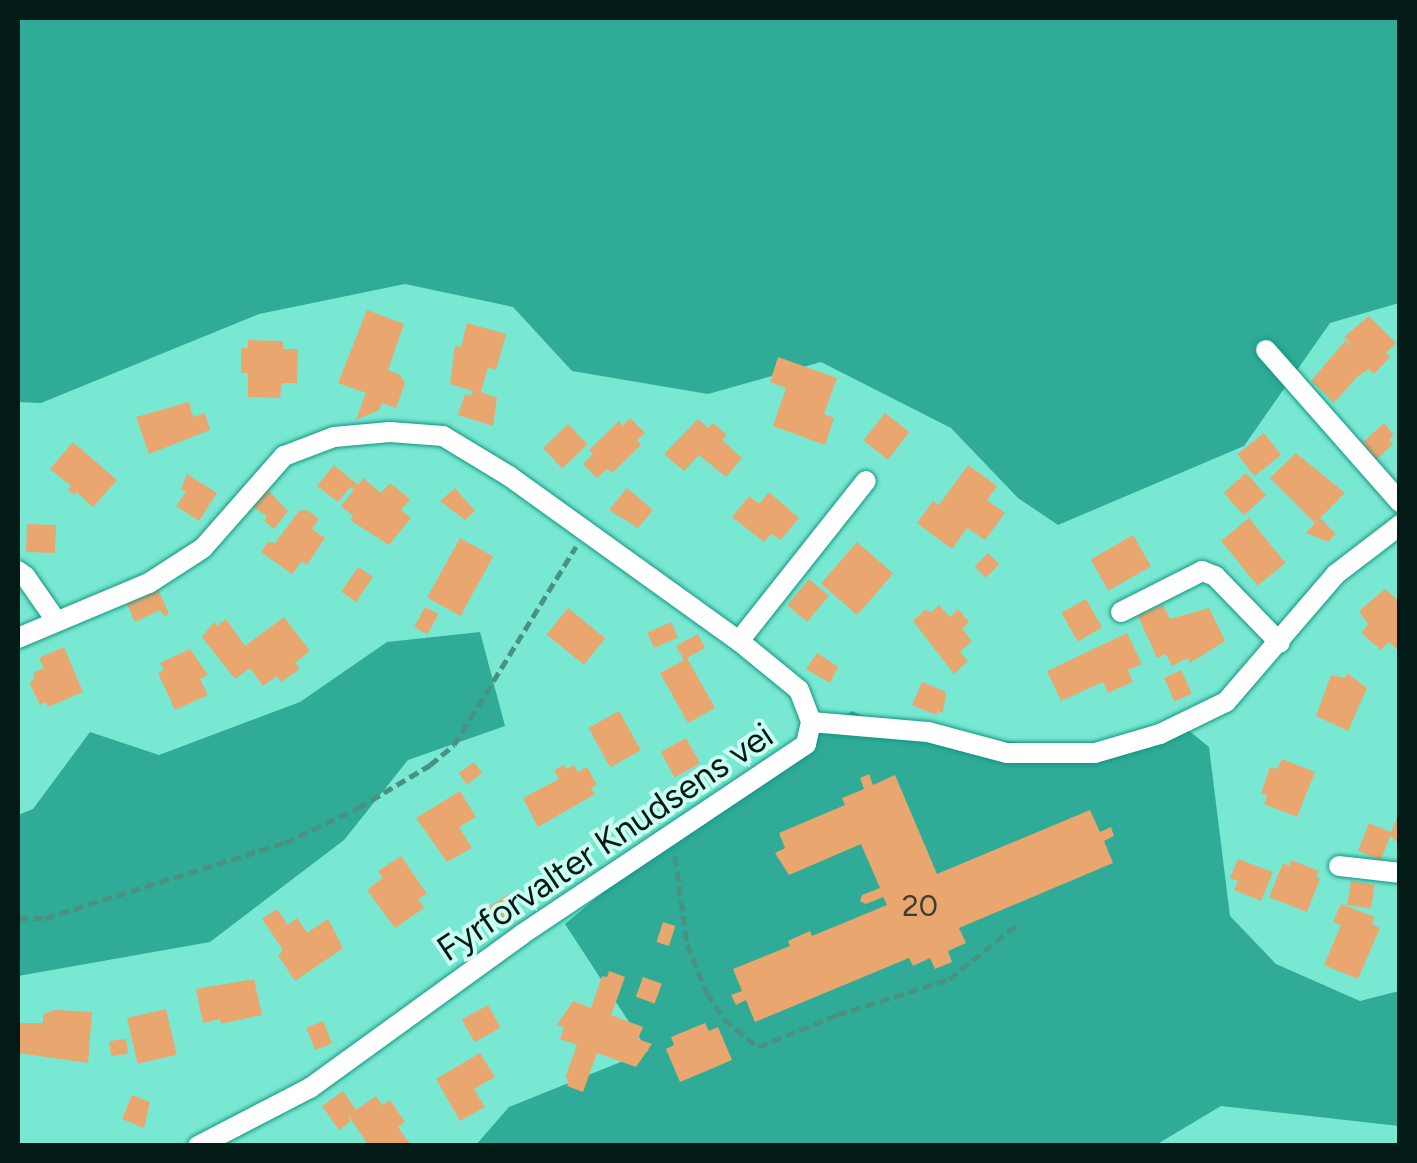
<!DOCTYPE html>
<style>
body{margin:0}
#map{position:relative;width:1417px;height:1163px;overflow:hidden;background:#79e8d2;font-family:Figtree,sans-serif}
div>[style]{position:absolute}
[style*='--x']{left:calc(var(--x)*1px);top:calc(var(--y)*1px);width:calc(var(--w)*1px);rotate:calc(var(--a)*1deg)}
.forest>*{inset:0;background:#2fab97}
.building>*{inset:0;background:#eaa66f;transform-origin:0 0}
.path>*{height:5px;margin-top:-2.5px;transform-origin:0;background:repeating-linear-gradient(90deg,#489284 0 10px,transparent 0 15px)}
.roads{filter:drop-shadow(0 0 2px #119682) drop-shadow(0 0 2px #119682)}
.minor>*{height:20px;margin:-10px;padding:0 10px;transform-origin:10px;border-radius:10px;background:#fff}
span{translate:-50% -50%;white-space:nowrap;text-align:center;line-height:1.15;-webkit-text-stroke:8px #cbfef2;paint-order:stroke}
.number-label{font-size:30px;color:#3d3e2d}
.number-label span{-webkit-text-stroke-width:0}
.street-label{font-size:35px;color:#031b17}
.frame{position:absolute;inset:0;border:20px solid #031b17;pointer-events:none}
</style>
<div id="map">
<div class="forest">
<i style="clip-path:polygon(18px 18px,1399px 18px,1399px 303px,1330px 323px,1244px 446px,1058px 525px,1018px 498px,951px 428px,821px 362px,708px 394px,572px 371px,513px 307px,405px 284px,259px 314px,41px 403px,18px 402px)"></i>
<i style="clip-path:polygon(480px 632px,505px 726px,408px 760px,344px 840px,210px 942px,18px 976px,18px 815px,33px 809px,90px 732px,159px 755px,300px 702px,387px 642px)"></i>
<i style="clip-path:polygon(852px 711px,893px 730px,1101px 751px,1172px 717px,1209px 747px,1230px 916px,1276px 964px,1360px 1001px,1399px 991px,1399px 1126px,1221px 1106px,1154px 1146px,475px 1146px,509px 1107px,648px 1051px,565px 924px,655px 849px)"></i>
</div>
<div class="building">
<i style="clip-path:polygon(367px 310px,404px 324px,388px 370px,400px 375px,405px 383px,396px 408px,382px 403px,379px 410px,356px 420px,366px 393px,338px 383px)"></i>
<i style="clip-path:polygon(1369px 316px,1396px 343px,1386px 353px,1390px 357px,1374px 374px,1369px 369px,1357px 377px,1334px 403px,1311px 381px,1345px 341px,1353px 346px,1344px 337px)"></i>
<i style="clip-path:polygon(467px 323px,506px 334px,496px 370px,488px 367px,481px 392px,497px 398px,493px 426px,458px 415px,465px 394px,471px 396px,473px 391px,450px 384px,455px 346px,461px 347px)"></i>
<i style="clip-path:polygon(248px 340px,283px 341px,283px 349px,298px 349px,297px 383px,282px 383px,280px 398px,248px 397px,248px 373px,241px 373px,241px 348px,248px 348px)"></i>
<i style="clip-path:polygon(778px 357px,837px 378px,824px 414px,834px 418px,825px 445px,773px 426px,786px 388px,770px 382px)"></i>
<i style="clip-path:polygon(189px 402px,193px 417px,205px 413px,210px 430px,149px 454px,136px 417px)"></i>
<i style="left:885px;top:413px;width:31px;height:35px;rotate:38deg"></i>
<i style="clip-path:polygon(630px 418px,645px 433px,637px 440px,641px 445px,612px 473px,607px 469px,597px 478px,583px 464px,593px 454px,589px 450px,619px 421px,623px 426px)"></i>
<i style="clip-path:polygon(698px 419px,708px 428px,713px 423px,727px 435px,722px 440px,742px 458px,726px 477px,699px 455px,684px 471px,664px 454px)"></i>
<i style="clip-path:polygon(1384px 423px,1394px 435px,1389px 440px,1393px 444px,1376px 460px,1362px 443px)"></i>
<i style="left:568px;top:424px;width:28px;height:35px;rotate:46deg"></i>
<i style="left:1264px;top:433px;width:28px;height:34px;rotate:52deg"></i>
<i style="clip-path:polygon(73px 442px,117px 480px,93px 507px,77px 492px,74px 495px,68px 490px,71px 486px,50px 469px)"></i>
<i style="clip-path:polygon(1296px 453px,1345px 493px,1320px 518px,1336px 534px,1328px 542px,1306px 533px,1315px 523px,1270px 478px)"></i>
<i style="clip-path:polygon(334px 465px,358px 485px,363px 478px,381px 493px,390px 483px,410px 499px,401px 510px,411px 518px,389px 545px,350px 520px,353px 516px,341px 506px,354px 490px,350px 487px,338px 502px,317px 486px)"></i>
<i style="clip-path:polygon(968px 465px,997px 486px,987px 500px,1005px 513px,985px 540px,967px 528px,952px 549px,917px 523px,933px 501px,939px 505px)"></i>
<i style="left:1246px;top:473px;width:30px;height:30px;rotate:48deg"></i>
<i style="clip-path:polygon(187px 474px,217px 493px,199px 521px,176px 506px,186px 492px,181px 489px)"></i>
<i style="clip-path:polygon(455px 488px,475px 511px,465px 520px,440px 501px)"></i>
<i style="clip-path:polygon(627px 488px,653px 510px,638px 528px,609px 510px)"></i>
<i style="clip-path:polygon(267px 489px,288px 511px,274px 529px,264px 521px,267px 516px,253px 507px)"></i>
<i style="clip-path:polygon(769px 492px,799px 518px,781px 540px,771px 534px,764px 542px,732px 517px,749px 496px,759px 504px)"></i>
<i style="clip-path:polygon(307px 510px,319px 519px,312px 529px,325px 538px,307px 565px,302px 561px,292px 574px,261px 552px,268px 542px,275px 543px,299px 511px)"></i>
<i style="left:1249px;top:518px;width:58px;height:36px;rotate:51deg"></i>
<i style="left:27px;top:524px;width:29px;height:28px;rotate:2deg"></i>
<i style="left:1133px;top:535px;width:36px;height:49px;rotate:60deg"></i>
<i style="left:460px;top:538px;width:38px;height:68px;rotate:29deg"></i>
<i style="left:857px;top:542px;width:48px;height:55px;rotate:41deg"></i>
<i style="left:988px;top:553px;width:16px;height:19px;rotate:45deg"></i>
<i style="left:358px;top:567px;width:18px;height:30px;rotate:34deg"></i>
<i style="left:809px;top:579px;width:26px;height:34px;rotate:40deg"></i>
<i style="clip-path:polygon(158px 589px,169px 614px,164px 616px,160px 610px,135px 622px,127px 604px)"></i>
<i style="clip-path:polygon(1385px 589px,1400px 602px,1400px 646px,1397px 649px,1389px 642px,1381px 650px,1361px 633px,1368px 624px,1359px 611px)"></i>
<i style="left:1086px;top:599px;width:33px;height:28px;rotate:61deg"></i>
<i style="clip-path:polygon(939px 605px,950px 617px,958px 609px,969px 622px,962px 629px,972px 641px,960px 652px,968px 661px,954px 674px,913px 621px,926px 609px,931px 613px)"></i>
<i style="clip-path:polygon(1163px 605px,1170px 619px,1209px 608px,1225px 641px,1190px 663px,1188px 658px,1172px 666px,1166px 654px,1157px 658px,1138px 616px)"></i>
<i style="left:425px;top:607px;width:15px;height:23px;rotate:28deg"></i>
<i style="left:568px;top:608px;width:48px;height:34px;rotate:39deg"></i>
<i style="clip-path:polygon(284px 617px,310px 651px,295px 663px,300px 669px,281px 682px,277px 676px,263px 686px,250px 668px,235px 679px,202px 637px,214px 622px,217px 626px,226px 619px,245px 646px)"></i>
<i style="left:671px;top:622px;width:17px;height:26px;rotate:66deg"></i>
<i style="clip-path:polygon(1127px 633px,1142px 664px,1128px 670px,1133px 682px,1108px 693px,1103px 682px,1061px 701px,1047px 671px)"></i>
<i style="clip-path:polygon(698px 634px,705px 648px,687px 658px,715px 708px,688px 723px,660px 673px,684px 660px,676px 646px)"></i>
<i style="clip-path:polygon(64px 647px,83px 692px,48px 707px,46px 702px,40px 705px,29px 682px,35px 679px,33px 673px,44px 668px,39px 658px)"></i>
<i style="clip-path:polygon(190px 649px,208px 675px,200px 679px,208px 695px,175px 710px,158px 673px,164px 670px,160px 663px)"></i>
<i style="clip-path:polygon(817px 653px,838px 667px,830px 683px,806px 669px)"></i>
<i style="left:1181px;top:670px;width:26px;height:19px;rotate:65deg"></i>
<i style="clip-path:polygon(1347px 673px,1367px 688px,1348px 731px,1316px 716px,1331px 675px,1345px 678px)"></i>
<i style="clip-path:polygon(922px 682px,946px 692px,943px 713px,938px 711px,936px 715px,912px 705px)"></i>
<i style="left:619px;top:711px;width:45px;height:35px;rotate:61deg"></i>
<i style="left:686px;top:738px;width:29px;height:29px;rotate:61deg"></i>
<i style="clip-path:polygon(1282px 759px,1315px 772px,1297px 817px,1264px 804px,1267px 795px,1261px 793px,1270px 767px,1277px 769px)"></i>
<i style="left:474px;top:762px;width:14px;height:19px;rotate:54deg"></i>
<i style="clip-path:polygon(564px 765px,566px 769px,574px 765px,578px 772px,587px 767px,597px 785px,591px 788px,595px 794px,538px 827px,523px 798px,559px 779px,554px 770px)"></i>
<i style="clip-path:polygon(869px 774px,873px 785px,895px 775px,937px 874px,1090px 810px,1100px 832px,1111px 827px,1114px 836px,1104px 841px,1113px 863px,959px 928px,966px 943px,948px 951px,952px 962px,935px 969px,930px 958px,913px 966px,909px 958px,755px 1022px,746px 1000px,736px 1005px,731px 995px,742px 991px,733px 969px,790px 946px,788px 941px,810px 931px,812px 936px,887px 905px,883px 897px,866px 904px,860px 901px,862px 895px,880px 888px,861px 844px,789px 875px,775px 853px,785px 848px,779px 833px,845px 805px,842px 798px,864px 789px,860px 778px)"></i>
<i style="clip-path:polygon(460px 791px,476px 817px,459px 827px,472px 848px,447px 862px,416px 818px)"></i>
<i style="clip-path:polygon(1400px 811px,1400px 844px,1390px 836px,1381px 860px,1358px 851px,1369px 823px,1391px 832px)"></i>
<i style="clip-path:polygon(401px 856px,427px 894px,418px 899px,424px 908px,395px 928px,367px 890px,383px 878px,378px 871px)"></i>
<i style="clip-path:polygon(1238px 859px,1273px 872px,1261px 901px,1234px 890px,1238px 881px,1230px 878px)"></i>
<i style="clip-path:polygon(1291px 860px,1319px 871px,1316px 877px,1320px 879px,1307px 912px,1269px 897px,1283px 863px,1289px 866px)"></i>
<i style="left:1351px;top:881px;width:24px;height:24px;rotate:9deg"></i>
<i style="left:509px;top:894px;width:20px;height:28px;rotate:57deg"></i>
<i style="clip-path:polygon(1341px 904px,1375px 917px,1372px 924px,1380px 928px,1358px 979px,1324px 965px,1341px 925px,1333px 922px)"></i>
<i style="clip-path:polygon(277px 909px,288px 925px,297px 918px,307px 933px,328px 919px,343px 948px,295px 981px,278px 955px,283px 950px,262px 919px)"></i>
<i style="left:663px;top:922px;width:13px;height:21px;rotate:18deg"></i>
<i style="clip-path:polygon(609px 971px,625px 977px,611px 1015px,643px 1027px,638px 1039px,652px 1044px,636px 1067px,597px 1053px,583px 1092px,567px 1086px,569px 1079px,565px 1078px,577px 1045px,560px 1039px,564px 1027px,557px 1025px,573px 1001px,591px 1008px,602px 976px,607px 977px)"></i>
<i style="left:643px;top:977px;width:20px;height:21px;rotate:20deg"></i>
<i style="clip-path:polygon(254px 979px,262px 1015px,221px 1024px,220px 1019px,203px 1023px,196px 989px)"></i>
<i style="left:488px;top:1005px;width:26px;height:30px;rotate:61deg"></i>
<i style="left:166px;top:1009px;width:47px;height:40px;rotate:77deg"></i>
<i style="clip-path:polygon(55px 1010px,92px 1012px,88px 1063px,18px 1053px,19px 1023px,43px 1023px,43px 1014px)"></i>
<i style="left:323px;top:1021px;width:24px;height:18px;rotate:68deg"></i>
<i style="clip-path:polygon(705px 1023px,709px 1031px,718px 1027px,732px 1060px,680px 1082px,666px 1049px,674px 1045px,671px 1037px)"></i>
<i style="left:126px;top:1039px;width:15px;height:17px;rotate:82deg"></i>
<i style="clip-path:polygon(480px 1053px,495px 1077px,474px 1089px,485px 1107px,460px 1121px,436px 1079px)"></i>
<i style="clip-path:polygon(343px 1091px,356px 1110px,376px 1096px,382px 1105px,390px 1100px,405px 1122px,398px 1127px,409px 1143px,369px 1146px,348px 1115px,350px 1122px,339px 1130px,322px 1106px)"></i>
<i style="clip-path:polygon(132px 1095px,150px 1102px,144px 1128px,122px 1119px)"></i>
</div>
<div class="path">
<i style="--x:675;--y:856;--w:89;--a:82.2"></i>
<i style="--x:687;--y:944;--w:53;--a:67.8"></i>
<i style="--x:707;--y:993;--w:31;--a:57"></i>
<i style="--x:724;--y:1019;--w:44;--a:39.5"></i>
<i style="--x:758;--y:1047;--w:85;--a:-22.1"></i>
<i style="--x:837;--y:1015;--w:118;--a:-17.8"></i>
<i style="--x:949;--y:979;--w:87;--a:-38.5"></i>
<i style="--x:18;--y:918;--w:27;--a:0"></i>
<i style="--x:45;--y:918;--w:251;--a:-17.4"></i>
<i style="--x:285;--y:843;--w:81;--a:-25.6"></i>
<i style="--x:358;--y:808;--w:84;--a:-30.8"></i>
<i style="--x:430;--y:765;--w:31;--a:-40"></i>
<i style="--x:454;--y:745;--w:233;--a:-58.4"></i>
</div>
<div class="roads">
<div class="minor">
<i style="--x:1266;--y:350;--w:203;--a:48.6"></i>
<i style="--x:18;--y:571;--w:9;--a:36"></i>
<i style="--x:25;--y:576;--w:52;--a:55.1"></i>
<i style="--x:1121;--y:612;--w:91;--a:-26.8"></i>
<i style="--x:1202;--y:571;--w:14;--a:21"></i>
<i style="--x:1215;--y:576;--w:93;--a:45.9"></i>
<i style="--x:18;--y:638;--w:142;--a:-22.8"></i>
<i style="--x:149;--y:583;--w:64;--a:-32.9"></i>
<i style="--x:203;--y:548;--w:123;--a:-48.6"></i>
<i style="--x:284;--y:456;--w:53;--a:-20.8"></i>
<i style="--x:334;--y:437;--w:56;--a:-5.1"></i>
<i style="--x:390;--y:432;--w:53;--a:4.3"></i>
<i style="--x:443;--y:436;--w:77;--a:31.2"></i>
<i style="--x:509;--y:476;--w:283;--a:35.7"></i>
<i style="--x:739;--y:641;--w:77;--a:39.2"></i>
<i style="--x:799;--y:690;--w:34;--a:69"></i>
<i style="--x:739;--y:641;--w:204;--a:-51.6"></i>
<i style="--x:811;--y:722;--w:117;--a:4.9"></i>
<i style="--x:928;--y:732;--w:82;--a:14.9"></i>
<i style="--x:1007;--y:753;--w:88;--a:0"></i>
<i style="--x:1095;--y:753;--w:68;--a:-16.3"></i>
<i style="--x:1160;--y:734;--w:73;--a:-25.9"></i>
<i style="--x:1226;--y:702;--w:169;--a:-49.3"></i>
<i style="--x:1336;--y:574;--w:81;--a:-37.4"></i>
<i style="--x:1339;--y:866;--w:61;--a:6.5"></i>
<i style="--x:198;--y:1146;--w:126;--a:-27.4"></i>
<i style="--x:310;--y:1088;--w:261;--a:-35.9"></i>
<i style="--x:521;--y:935;--w:343;--a:-33.8"></i>
<i style="--x:806;--y:744;--w:23;--a:-77"></i>
</div>
</div>
<div class="number-label">
<span style="left:920px;top:906px">20</span>
</div>
<div class="street-label">
<span style="left:605px;top:842px;rotate:-34deg">Fyrforvalter Knudsens vei</span>
</div>
<div class="frame"></div>
</div>
